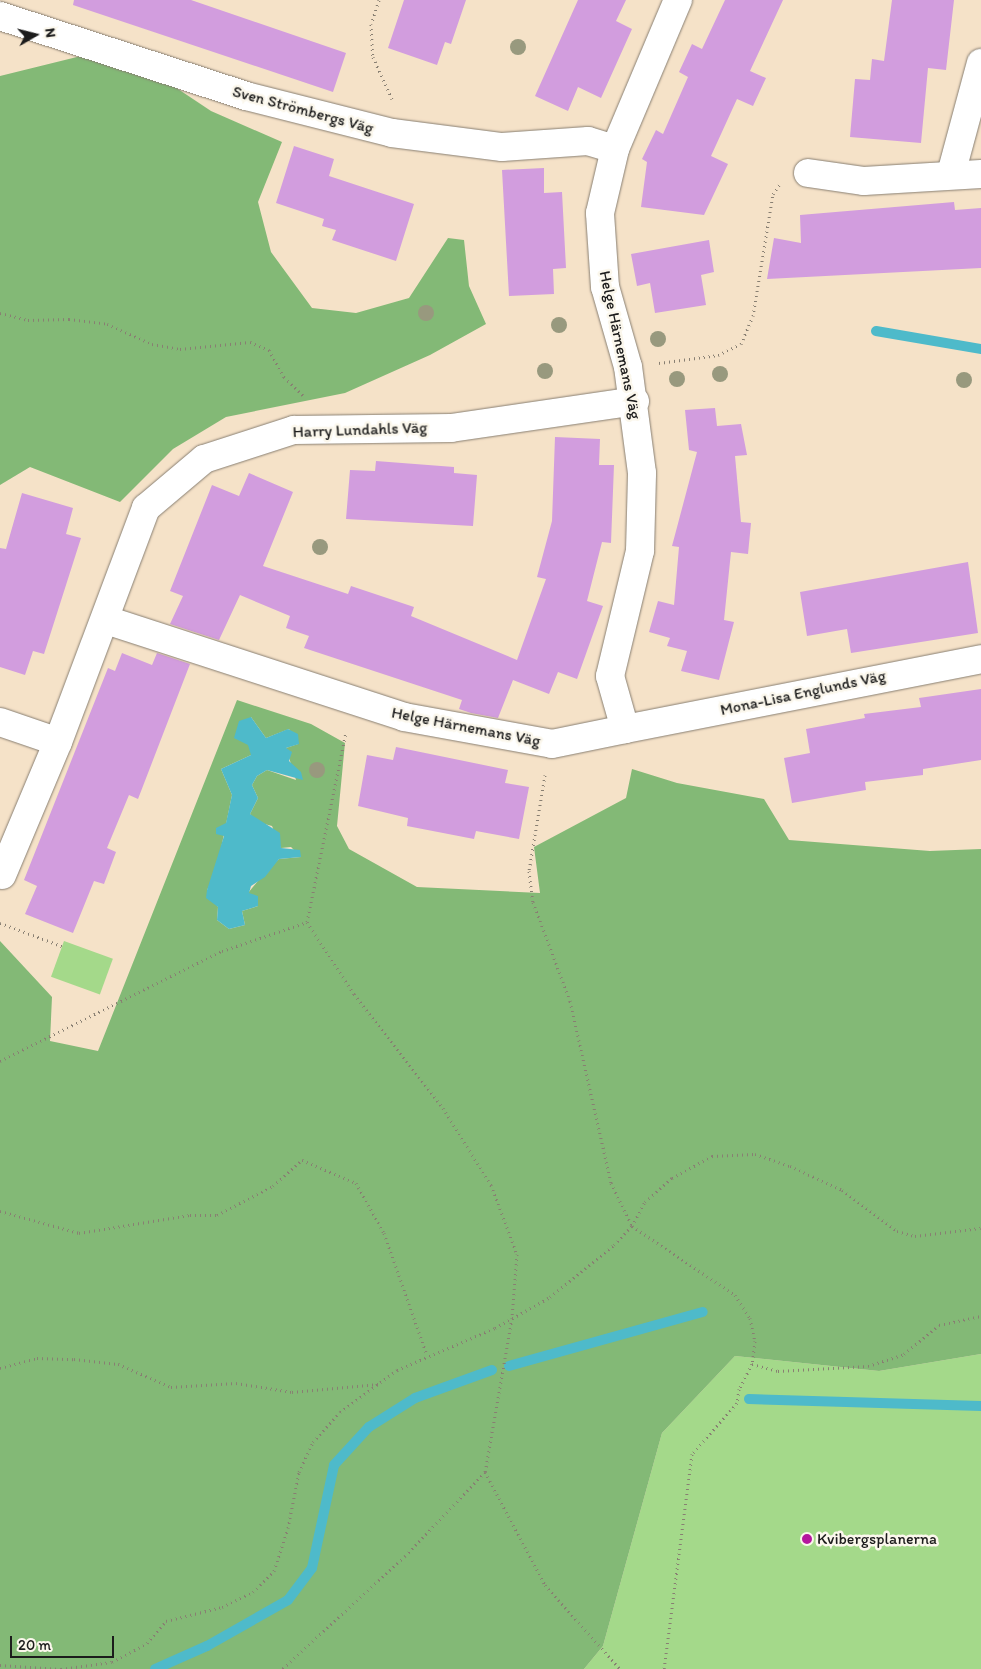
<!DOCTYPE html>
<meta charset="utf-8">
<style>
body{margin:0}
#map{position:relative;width:981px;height:1669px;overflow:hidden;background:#f5e2c8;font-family:Itim,sans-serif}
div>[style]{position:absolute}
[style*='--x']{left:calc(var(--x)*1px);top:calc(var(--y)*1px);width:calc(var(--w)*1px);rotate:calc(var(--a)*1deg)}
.green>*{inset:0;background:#a4d98a;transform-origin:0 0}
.forest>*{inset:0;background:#83b976}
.water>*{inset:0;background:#4ebaca}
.stream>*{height:10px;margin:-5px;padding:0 5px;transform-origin:5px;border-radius:5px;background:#4ebaca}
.building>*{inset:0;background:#d29dde}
.path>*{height:3px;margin-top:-1.5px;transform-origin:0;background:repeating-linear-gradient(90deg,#887f72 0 1px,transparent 0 5px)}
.roads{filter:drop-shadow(0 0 1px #887f72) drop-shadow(0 0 1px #887f72)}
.minor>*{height:28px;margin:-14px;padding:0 14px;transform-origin:14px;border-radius:14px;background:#fff}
.trees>*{width:16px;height:16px;margin:-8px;border-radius:50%;background:#98997e}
.dots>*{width:14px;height:14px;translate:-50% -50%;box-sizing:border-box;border:2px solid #fbf7ec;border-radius:50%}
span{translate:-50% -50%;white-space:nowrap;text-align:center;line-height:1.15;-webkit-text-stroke:5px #fbf7ec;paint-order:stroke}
.street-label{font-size:16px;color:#1c1c1c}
.poi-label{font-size:16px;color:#1c1c1c}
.left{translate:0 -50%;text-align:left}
.north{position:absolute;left:10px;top:10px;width:50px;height:50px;-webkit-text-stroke:4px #fbf7ec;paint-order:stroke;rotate:82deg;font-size:14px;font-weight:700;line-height:20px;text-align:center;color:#1c1c1c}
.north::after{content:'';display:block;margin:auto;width:18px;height:22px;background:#1c1c1c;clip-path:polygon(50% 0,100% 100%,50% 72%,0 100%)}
.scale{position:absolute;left:10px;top:1636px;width:104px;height:22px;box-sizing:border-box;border:2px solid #1c1c1c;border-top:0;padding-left:6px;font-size:15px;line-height:18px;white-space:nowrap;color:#1c1c1c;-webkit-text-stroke:4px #fbf7ec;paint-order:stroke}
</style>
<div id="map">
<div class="green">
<i style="left:64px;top:941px;width:52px;height:38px;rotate:20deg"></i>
<i style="clip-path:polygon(981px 1354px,981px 1669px,584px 1669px,603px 1646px,662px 1433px,735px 1356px,879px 1371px)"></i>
</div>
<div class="forest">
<i style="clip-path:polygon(81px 56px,163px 79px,211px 111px,282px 142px,258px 202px,271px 252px,312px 308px,356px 313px,409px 298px,448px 238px,464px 240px,469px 286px,486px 324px,430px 355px,345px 393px,226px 417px,173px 449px,120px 502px,30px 467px,0 485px,0 76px)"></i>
<i style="clip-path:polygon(evenodd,237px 700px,311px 724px,345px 743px,337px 826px,349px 849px,417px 887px,540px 893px,534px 847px,626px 798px,632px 769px,677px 783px,764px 799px,789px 840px,930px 851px,981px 849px,981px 1354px,879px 1371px,735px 1356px,662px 1433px,603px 1646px,584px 1669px,0 1669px,0 941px,52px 997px,50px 1041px,98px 1051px,237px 700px,251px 717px,266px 738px,289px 729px,298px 744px,286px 748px,296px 780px,267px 770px,257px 776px,252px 785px,258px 798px,250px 814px,257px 822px,272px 826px,281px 848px,291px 847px,301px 857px,279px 859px,267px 870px,248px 893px,258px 906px,242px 911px,245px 925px,229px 929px,217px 920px,218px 907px,207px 890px,216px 873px,232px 795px,221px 769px,251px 755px,251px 717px)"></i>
</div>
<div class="water">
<i style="clip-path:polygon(251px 717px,266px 738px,288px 729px,298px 734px,299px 744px,286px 748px,292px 752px,289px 761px,301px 772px,303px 780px,267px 770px,257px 776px,252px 785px,258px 798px,250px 814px,280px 833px,281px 848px,300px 850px,301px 857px,279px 859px,265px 877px,251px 886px,249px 893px,258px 896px,258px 906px,242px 911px,245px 925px,229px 929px,217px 920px,218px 907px,206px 898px,207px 890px,224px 836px,216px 834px,216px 828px,226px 823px,232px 795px,221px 769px,251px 755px,248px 745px,234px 738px,239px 721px)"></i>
</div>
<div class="stream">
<i style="--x:876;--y:331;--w:107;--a:9.7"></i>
<i style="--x:509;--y:1366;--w:201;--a:-15.6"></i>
<i style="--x:749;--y:1399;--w:232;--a:1.7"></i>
<i style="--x:155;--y:1669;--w:57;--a:-23.9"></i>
<i style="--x:207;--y:1646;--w:93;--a:-29.6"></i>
<i style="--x:288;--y:1600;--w:40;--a:-53"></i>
<i style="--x:312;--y:1568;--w:105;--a:-77.9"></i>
<i style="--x:334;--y:1465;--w:52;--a:-47.4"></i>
<i style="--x:369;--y:1427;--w:54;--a:-32.2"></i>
<i style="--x:415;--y:1398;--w:82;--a:-20"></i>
</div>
<div class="building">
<i style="clip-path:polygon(74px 0,191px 0,346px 53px,333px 92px,73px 5px)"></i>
<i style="clip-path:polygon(404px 0,466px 0,451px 44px,445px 42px,437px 65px,388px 48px)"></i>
<i style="clip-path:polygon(578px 0,626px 0,616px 21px,632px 29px,601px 98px,578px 87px,568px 111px,535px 96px)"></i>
<i style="clip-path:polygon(725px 0,783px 0,750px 71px,766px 78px,753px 106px,737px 99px,711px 156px,728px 164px,704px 215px,641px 207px,647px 162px,642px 159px,656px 130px,663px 134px,688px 77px,679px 72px,692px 44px,702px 49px)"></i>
<i style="clip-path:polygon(892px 0,954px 0,946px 70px,928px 68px,921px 143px,850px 137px,855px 79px,870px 80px,872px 59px,884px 61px)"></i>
<i style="clip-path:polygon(294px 146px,334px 159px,329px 176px,414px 204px,396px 261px,332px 240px,336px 230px,322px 226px,324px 219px,276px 203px)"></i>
<i style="clip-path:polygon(544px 168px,544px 193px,562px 192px,566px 268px,553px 269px,554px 294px,509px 296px,502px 170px)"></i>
<i style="clip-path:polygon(954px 202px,955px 210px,981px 208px,981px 268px,767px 279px,774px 238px,801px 243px,800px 215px)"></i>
<i style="clip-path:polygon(709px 240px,714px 272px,701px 275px,706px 305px,655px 313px,650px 283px,637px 286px,631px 254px)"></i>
<i style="clip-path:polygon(715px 408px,717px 426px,741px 424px,747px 455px,735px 456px,741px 522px,751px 523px,748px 554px,731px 552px,724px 620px,734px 622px,719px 680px,681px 671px,687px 651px,667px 646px,670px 638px,649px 632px,658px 601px,674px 605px,679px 547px,672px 546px,697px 452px,689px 450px,685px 410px)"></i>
<i style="clip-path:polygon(555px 437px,600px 439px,599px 465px,614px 465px,611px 543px,602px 542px,587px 601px,603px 606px,577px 679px,558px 672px,549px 694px,513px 680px,498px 718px,471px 713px,459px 709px,462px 700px,304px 648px,309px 636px,286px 628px,290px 616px,240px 595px,219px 640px,170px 624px,183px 596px,170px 591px,212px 485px,239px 496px,249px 473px,293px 492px,263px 566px,348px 594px,351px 586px,414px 607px,411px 616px,517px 660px,546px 579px,537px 577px,552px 521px)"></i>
<i style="clip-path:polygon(376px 461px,454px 467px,454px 473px,477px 475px,473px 526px,346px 519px,350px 470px,375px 471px)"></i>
<i style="clip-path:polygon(22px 493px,73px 508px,66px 534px,81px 538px,44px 654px,33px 651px,25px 675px,0 667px,0 548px,6px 549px)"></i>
<i style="clip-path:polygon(968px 562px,978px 633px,851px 653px,847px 629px,807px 636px,800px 592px)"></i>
<i style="clip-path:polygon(122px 653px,152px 665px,157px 653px,190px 664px,138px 799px,129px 795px,107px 848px,116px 852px,104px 884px,94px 881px,73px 933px,25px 914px,37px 886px,24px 880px,108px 668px,115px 671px)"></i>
<i style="clip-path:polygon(981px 689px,981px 760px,923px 769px,923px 775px,865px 782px,866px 790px,792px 803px,784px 758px,810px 753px,806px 729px,865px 718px,864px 714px,921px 707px,919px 698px)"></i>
<i style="clip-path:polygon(396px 747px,508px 770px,505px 783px,529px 787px,519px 839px,476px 831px,474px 839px,407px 826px,408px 818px,358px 806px,367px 755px,393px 760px)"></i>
</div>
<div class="path">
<i style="--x:379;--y:0;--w:25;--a:108"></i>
<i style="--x:371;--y:24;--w:33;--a:87"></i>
<i style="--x:373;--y:57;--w:46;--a:65.7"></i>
<i style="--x:0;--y:313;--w:29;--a:14"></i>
<i style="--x:28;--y:320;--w:41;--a:-1.4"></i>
<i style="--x:69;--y:319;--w:38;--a:7"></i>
<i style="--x:107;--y:324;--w:49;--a:24"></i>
<i style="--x:152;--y:344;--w:28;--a:10"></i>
<i style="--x:180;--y:349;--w:70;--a:-5.7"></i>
<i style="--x:250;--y:342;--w:21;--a:23"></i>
<i style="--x:269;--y:350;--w:31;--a:61"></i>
<i style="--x:284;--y:377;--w:29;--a:44"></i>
<i style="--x:659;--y:363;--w:60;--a:-7.7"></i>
<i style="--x:718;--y:355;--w:25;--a:-26"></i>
<i style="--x:741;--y:344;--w:30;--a:-67"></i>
<i style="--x:753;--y:316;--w:124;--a:-80.7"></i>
<i style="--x:773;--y:194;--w:11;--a:-56"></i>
<i style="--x:545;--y:775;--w:97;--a:99.5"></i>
<i style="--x:529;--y:871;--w:31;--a:83"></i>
<i style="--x:533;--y:902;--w:106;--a:69.5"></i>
<i style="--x:570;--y:1001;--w:187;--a:77.3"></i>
<i style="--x:611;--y:1183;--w:48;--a:64"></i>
<i style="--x:632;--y:1226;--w:124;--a:33.8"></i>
<i style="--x:735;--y:1295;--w:27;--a:57"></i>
<i style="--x:750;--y:1318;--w:24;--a:78"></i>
<i style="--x:755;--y:1341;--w:23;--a:97"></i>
<i style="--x:752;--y:1364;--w:28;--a:117"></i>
<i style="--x:739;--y:1389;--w:14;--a:98"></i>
<i style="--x:737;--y:1403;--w:68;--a:131.4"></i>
<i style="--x:692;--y:1454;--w:217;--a:97.4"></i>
<i style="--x:307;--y:922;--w:194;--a:-78.4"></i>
<i style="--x:0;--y:923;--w:66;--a:20.4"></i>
<i style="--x:0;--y:1061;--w:248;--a:-26.4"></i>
<i style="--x:222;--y:951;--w:90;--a:-18.8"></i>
<i style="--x:307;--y:922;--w:86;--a:56.9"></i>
<i style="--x:354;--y:994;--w:145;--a:52"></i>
<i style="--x:443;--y:1108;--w:91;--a:58.1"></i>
<i style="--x:491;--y:1185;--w:74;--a:69.4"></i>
<i style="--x:517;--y:1254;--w:64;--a:94.5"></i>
<i style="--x:512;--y:1318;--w:156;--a:99.9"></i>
<i style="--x:485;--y:1472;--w:116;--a:133.6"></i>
<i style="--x:405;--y:1556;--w:167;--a:137.4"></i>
<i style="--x:0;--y:1211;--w:82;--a:15.6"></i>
<i style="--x:79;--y:1233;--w:112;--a:-9.2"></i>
<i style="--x:190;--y:1215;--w:27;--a:0"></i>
<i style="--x:217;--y:1215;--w:63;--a:-27.4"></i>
<i style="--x:273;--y:1186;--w:39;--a:-42"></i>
<i style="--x:302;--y:1160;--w:59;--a:23.1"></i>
<i style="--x:356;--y:1183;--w:57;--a:60.8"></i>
<i style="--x:384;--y:1233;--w:129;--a:70.6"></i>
<i style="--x:752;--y:1364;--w:27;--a:15"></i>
<i style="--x:778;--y:1371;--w:90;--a:-3.2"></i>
<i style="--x:868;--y:1366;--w:38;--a:-18"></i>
<i style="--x:904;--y:1354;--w:45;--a:-39.6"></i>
<i style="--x:939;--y:1325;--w:43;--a:-12.1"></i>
<i style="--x:0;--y:1368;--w:38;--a:-15"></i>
<i style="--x:37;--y:1358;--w:37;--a:2"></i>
<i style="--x:74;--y:1359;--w:44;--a:6.5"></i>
<i style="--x:118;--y:1364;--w:58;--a:23.5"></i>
<i style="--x:171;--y:1387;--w:65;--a:-3.5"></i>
<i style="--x:236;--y:1383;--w:57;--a:9.1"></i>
<i style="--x:292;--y:1392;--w:87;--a:-5.3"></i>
<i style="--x:485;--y:1472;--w:128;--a:62"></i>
<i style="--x:545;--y:1585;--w:113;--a:48.2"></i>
<i style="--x:0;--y:1665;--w:61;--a:3.8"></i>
<i style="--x:61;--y:1669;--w:51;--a:-7.8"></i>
<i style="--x:112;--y:1662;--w:40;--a:-28"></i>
<i style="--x:147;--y:1643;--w:29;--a:-49"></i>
<i style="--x:166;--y:1621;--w:58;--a:-14"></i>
<i style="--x:222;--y:1607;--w:34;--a:-26"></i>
<i style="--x:253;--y:1592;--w:30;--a:-45"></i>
<i style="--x:274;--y:1571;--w:45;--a:-72"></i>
<i style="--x:288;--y:1528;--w:57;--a:-78.9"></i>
<i style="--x:299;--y:1472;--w:33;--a:-65"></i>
<i style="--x:313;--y:1442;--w:40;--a:-48"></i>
<i style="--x:340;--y:1412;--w:71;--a:-36.4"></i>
<i style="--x:397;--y:1370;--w:107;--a:-23.2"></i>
<i style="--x:495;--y:1328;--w:63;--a:-29.4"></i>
<i style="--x:550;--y:1297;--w:82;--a:-39.1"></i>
<i style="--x:614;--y:1245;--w:26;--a:-47"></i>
<i style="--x:632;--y:1226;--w:27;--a:-62"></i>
<i style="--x:645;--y:1202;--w:36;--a:-42"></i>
<i style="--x:672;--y:1178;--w:46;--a:-28.8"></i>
<i style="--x:712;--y:1156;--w:43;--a:-2.7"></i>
<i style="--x:755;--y:1154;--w:37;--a:19"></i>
<i style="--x:790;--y:1166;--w:57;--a:24.8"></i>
<i style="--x:842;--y:1190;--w:69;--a:36.7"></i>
<i style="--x:897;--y:1231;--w:19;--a:16"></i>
<i style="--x:915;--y:1236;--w:66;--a:-6.9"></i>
</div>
<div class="roads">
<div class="minor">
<i style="--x:0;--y:16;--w:259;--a:18"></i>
<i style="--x:246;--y:96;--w:151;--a:14.2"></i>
<i style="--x:392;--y:133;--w:111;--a:7.3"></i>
<i style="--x:502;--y:147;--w:86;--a:-4"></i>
<i style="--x:588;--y:141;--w:28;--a:17"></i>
<i style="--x:808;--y:173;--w:57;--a:8.1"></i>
<i style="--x:864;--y:181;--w:117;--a:-3.4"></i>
<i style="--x:951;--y:174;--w:115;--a:-74.9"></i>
<i style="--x:106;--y:620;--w:313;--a:18"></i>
<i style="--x:404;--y:717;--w:150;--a:10.3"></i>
<i style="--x:552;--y:744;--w:75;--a:-11.6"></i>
<i style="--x:625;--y:729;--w:55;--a:-105.8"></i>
<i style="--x:610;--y:676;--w:129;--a:-76.5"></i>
<i style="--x:640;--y:551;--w:78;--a:-88.5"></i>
<i style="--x:642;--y:473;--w:107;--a:-97.5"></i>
<i style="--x:628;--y:367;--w:83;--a:-106"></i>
<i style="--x:605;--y:287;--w:74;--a:-93.9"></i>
<i style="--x:600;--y:213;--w:66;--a:-76.8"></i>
<i style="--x:615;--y:149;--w:162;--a:-67.1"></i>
<i style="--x:0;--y:722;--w:61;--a:19"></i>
<i style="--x:625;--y:729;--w:363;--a:-11.1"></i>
<i style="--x:2;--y:875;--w:144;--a:-67.2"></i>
<i style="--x:58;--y:742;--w:250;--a:-69.4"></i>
<i style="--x:146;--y:508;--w:76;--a:-40.2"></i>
<i style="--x:204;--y:459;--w:95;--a:-17.9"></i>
<i style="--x:294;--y:430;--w:157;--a:-0.7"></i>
<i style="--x:451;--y:428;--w:186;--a:-8.3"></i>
</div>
</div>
<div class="trees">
<i style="left:518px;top:47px"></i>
<i style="left:426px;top:313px"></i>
<i style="left:559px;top:325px"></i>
<i style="left:658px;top:339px"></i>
<i style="left:545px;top:371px"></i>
<i style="left:720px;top:374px"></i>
<i style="left:677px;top:379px"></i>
<i style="left:964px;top:380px"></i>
<i style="left:320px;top:547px"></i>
<i style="left:317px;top:770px"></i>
</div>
<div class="dots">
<i style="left:807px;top:1539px;background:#b5179e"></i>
</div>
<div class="street-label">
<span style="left:303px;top:110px;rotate:15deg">Sven Strömbergs Väg</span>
<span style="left:620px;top:345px;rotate:78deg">Helge Härnemans Väg</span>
<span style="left:360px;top:430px;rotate:-2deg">Harry Lundahls Väg</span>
<span style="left:803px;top:693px;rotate:-12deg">Mona-Lisa Englunds Väg</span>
<span style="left:466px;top:727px;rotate:11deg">Helge Härnemans Väg</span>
</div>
<div class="poi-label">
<span class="left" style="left:817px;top:1539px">Kvibergsplanerna</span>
</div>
<div class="north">N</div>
<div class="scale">20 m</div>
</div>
